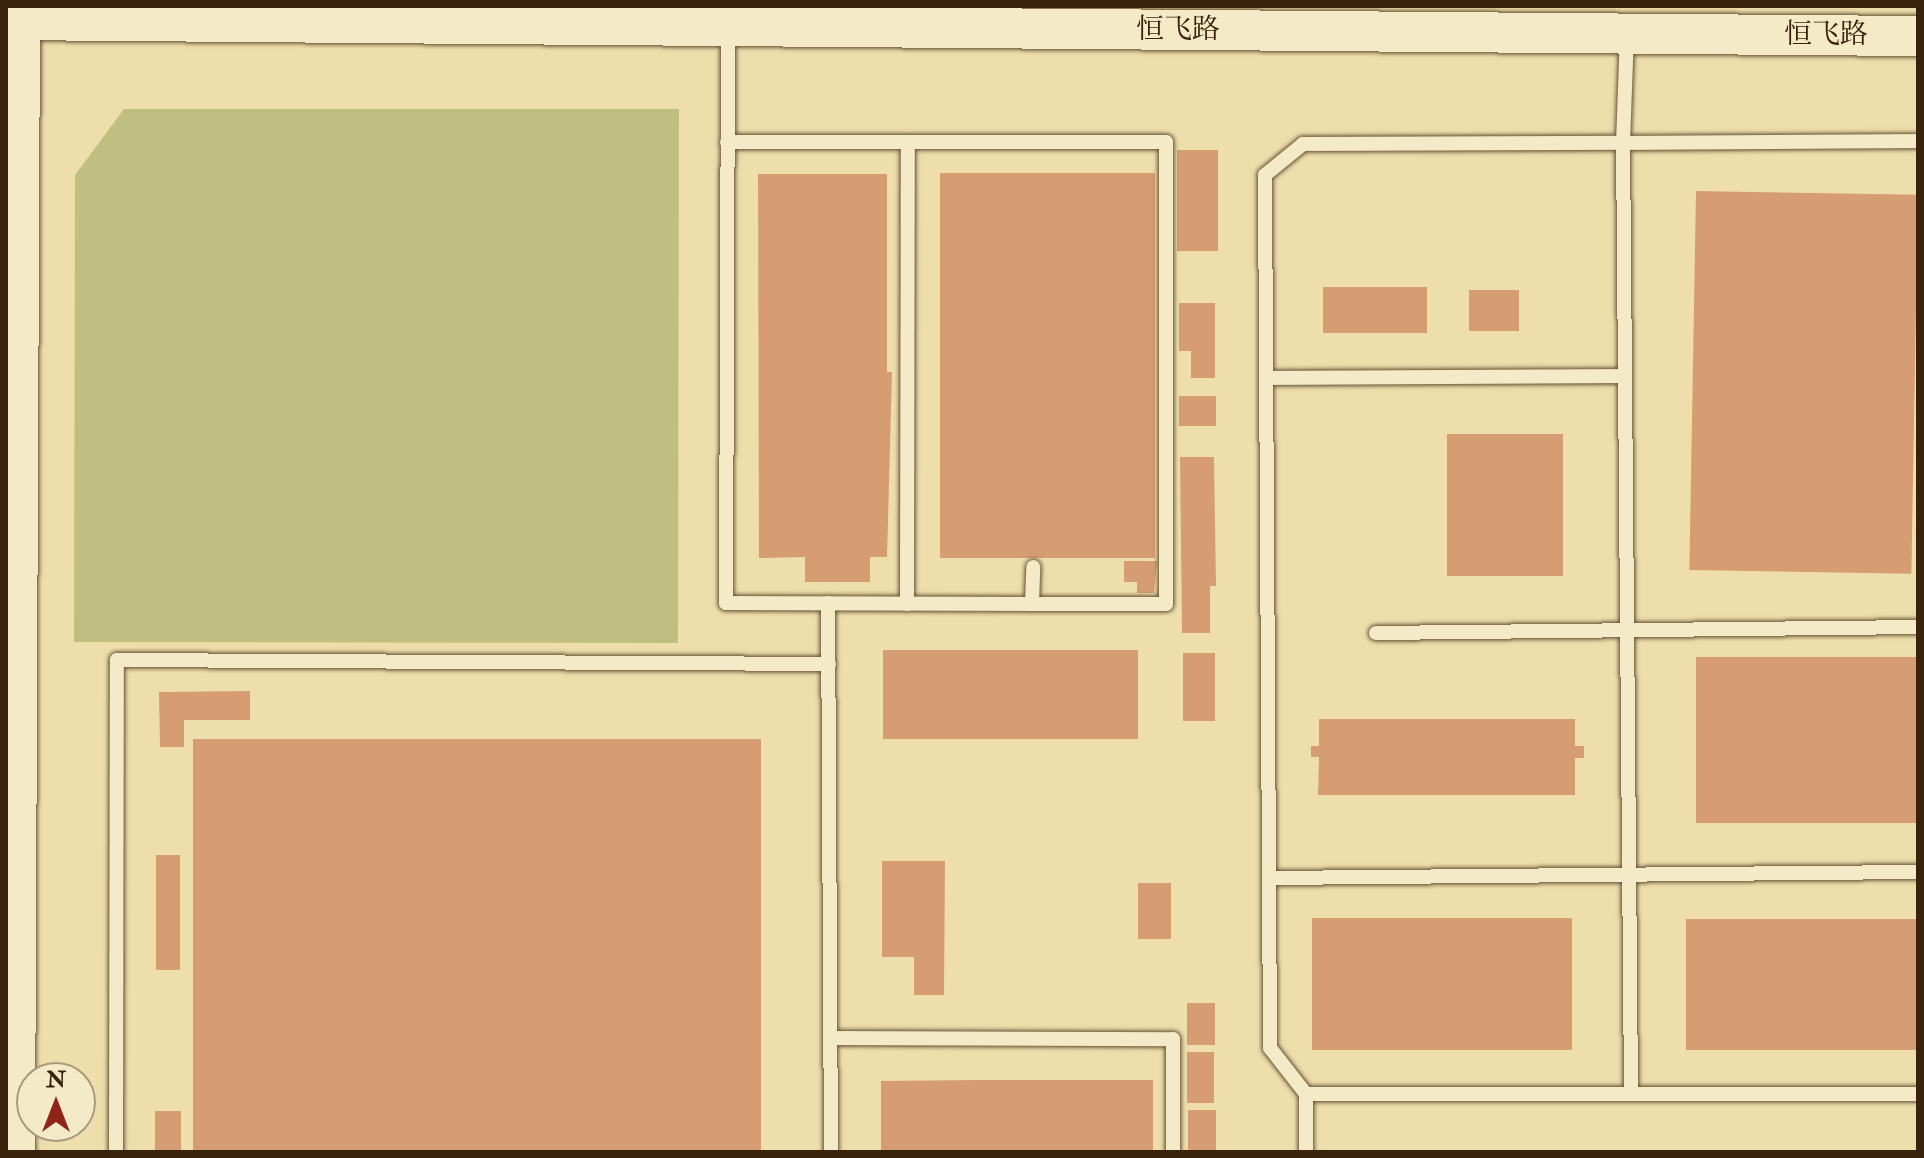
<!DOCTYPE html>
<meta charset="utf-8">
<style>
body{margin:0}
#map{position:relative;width:1924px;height:1158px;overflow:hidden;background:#eedeab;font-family:"IM FELL Double Pica","Noto Serif SC",serif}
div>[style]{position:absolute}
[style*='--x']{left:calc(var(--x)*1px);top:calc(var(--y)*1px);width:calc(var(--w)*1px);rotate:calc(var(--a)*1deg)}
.green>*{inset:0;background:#c0bf83}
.building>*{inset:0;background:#d69c73;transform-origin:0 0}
.roads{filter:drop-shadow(0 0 2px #665234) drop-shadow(0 0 2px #665234)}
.lane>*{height:14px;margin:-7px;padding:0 7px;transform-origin:7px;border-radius:7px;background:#f4eac8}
.secondary>*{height:40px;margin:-20px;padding:0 20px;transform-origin:20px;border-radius:20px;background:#f4eac8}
span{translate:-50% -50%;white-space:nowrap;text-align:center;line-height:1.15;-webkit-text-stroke:6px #f4eac8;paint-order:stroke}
.street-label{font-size:28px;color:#39230d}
.frame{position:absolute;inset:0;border:8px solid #39230d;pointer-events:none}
.north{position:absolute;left:16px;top:1062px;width:80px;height:80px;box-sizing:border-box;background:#f4eac8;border:2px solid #a99a7d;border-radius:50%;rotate:0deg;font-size:22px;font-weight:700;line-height:32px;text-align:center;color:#39230d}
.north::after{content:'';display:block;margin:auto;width:28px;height:36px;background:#8f2418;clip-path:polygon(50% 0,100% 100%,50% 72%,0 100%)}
</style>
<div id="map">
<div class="green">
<i style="clip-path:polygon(124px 109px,679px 109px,678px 643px,74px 642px,75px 175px)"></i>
</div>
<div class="building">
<i style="left:1177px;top:150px;width:41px;height:101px"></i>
<i style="left:1155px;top:173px;width:385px;height:215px;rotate:90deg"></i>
<i style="clip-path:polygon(758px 174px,887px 174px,887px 372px,892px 372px,887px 557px,870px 557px,870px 582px,805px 582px,805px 557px,759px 558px)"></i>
<i style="left:1696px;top:191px;width:222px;height:379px;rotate:1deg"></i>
<i style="left:1323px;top:287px;width:104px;height:46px"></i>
<i style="left:1469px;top:290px;width:50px;height:41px"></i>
<i style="clip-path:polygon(1179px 303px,1215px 303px,1215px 378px,1191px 378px,1191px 351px,1179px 351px)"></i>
<i style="left:1179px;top:396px;width:37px;height:30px"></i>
<i style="left:1447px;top:434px;width:116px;height:142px"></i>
<i style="clip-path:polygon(1180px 457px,1214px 457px,1216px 586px,1210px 586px,1210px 633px,1182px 633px)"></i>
<i style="clip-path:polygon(1124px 561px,1157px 561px,1154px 593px,1137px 593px,1137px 582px,1124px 582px)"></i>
<i style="left:883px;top:650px;width:255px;height:89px"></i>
<i style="left:1183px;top:653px;width:32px;height:68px"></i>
<i style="left:1918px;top:657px;width:166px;height:222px;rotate:90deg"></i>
<i style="clip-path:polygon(250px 691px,250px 720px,184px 720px,184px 747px,160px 747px,159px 692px)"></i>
<i style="clip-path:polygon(1319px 719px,1575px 719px,1575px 746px,1584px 746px,1584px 758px,1575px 758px,1575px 795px,1318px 795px,1319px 757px,1311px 757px,1311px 746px,1319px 746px)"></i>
<i style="left:193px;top:739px;width:568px;height:413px"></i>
<i style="left:156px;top:855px;width:24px;height:115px"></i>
<i style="clip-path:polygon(882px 861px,945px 861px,944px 995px,914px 995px,914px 957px,882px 957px)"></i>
<i style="left:1138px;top:883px;width:33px;height:56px"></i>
<i style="left:1572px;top:918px;width:132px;height:260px;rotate:90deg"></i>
<i style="left:1686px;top:919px;width:232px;height:131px"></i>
<i style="left:1215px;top:1003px;width:42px;height:28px;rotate:90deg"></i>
<i style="left:1187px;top:1052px;width:27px;height:51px"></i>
<i style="clip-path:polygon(978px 1080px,1153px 1080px,1153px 1152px,881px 1152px,881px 1081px)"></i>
<i style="left:1188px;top:1110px;width:28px;height:42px"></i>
<i style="left:155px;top:1111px;width:26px;height:41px"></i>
</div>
<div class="roads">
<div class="lane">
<i style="--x:728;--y:30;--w:573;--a:90.2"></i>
<i style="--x:726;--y:603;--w:306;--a:0.2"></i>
<i style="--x:1032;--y:604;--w:37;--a:-88"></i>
<i style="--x:727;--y:142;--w:439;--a:0"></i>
<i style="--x:1166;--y:142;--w:462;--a:90"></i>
<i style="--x:1166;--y:604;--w:134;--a:180"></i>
<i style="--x:1266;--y:378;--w:358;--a:-0.3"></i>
<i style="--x:828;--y:603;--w:549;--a:89.69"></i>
<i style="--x:907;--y:604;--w:462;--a:-89.9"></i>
<i style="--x:1376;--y:633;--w:542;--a:-0.63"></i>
<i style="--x:1269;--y:878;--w:649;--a:-0.53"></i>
<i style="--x:831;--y:1038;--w:342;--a:0.2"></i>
<i style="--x:1173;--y:1039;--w:113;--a:90"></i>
<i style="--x:1631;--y:1093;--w:950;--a:-90.48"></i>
<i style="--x:1623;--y:143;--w:295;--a:-0.4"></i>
<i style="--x:1306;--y:1094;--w:612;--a:0"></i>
<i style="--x:116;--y:1152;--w:492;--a:-89.9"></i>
<i style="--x:117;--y:660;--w:712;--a:0.32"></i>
<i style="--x:1306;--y:1152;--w:58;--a:-90"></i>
<i style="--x:1306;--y:1094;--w:58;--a:-128"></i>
<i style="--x:1270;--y:1048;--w:873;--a:-90.33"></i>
<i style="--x:1265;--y:175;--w:49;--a:-39.2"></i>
<i style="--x:1303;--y:144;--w:320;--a:-0.2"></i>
<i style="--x:1623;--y:143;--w:109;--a:-87.9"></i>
</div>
<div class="secondary">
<i style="--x:6;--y:20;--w:1912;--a:0.48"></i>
<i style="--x:15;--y:1152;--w:1146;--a:-89.75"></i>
</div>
</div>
<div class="street-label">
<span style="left:1178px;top:30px">恒飞路</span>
<span style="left:1826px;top:35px">恒飞路</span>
</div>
<div class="frame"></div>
<div class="north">N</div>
</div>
